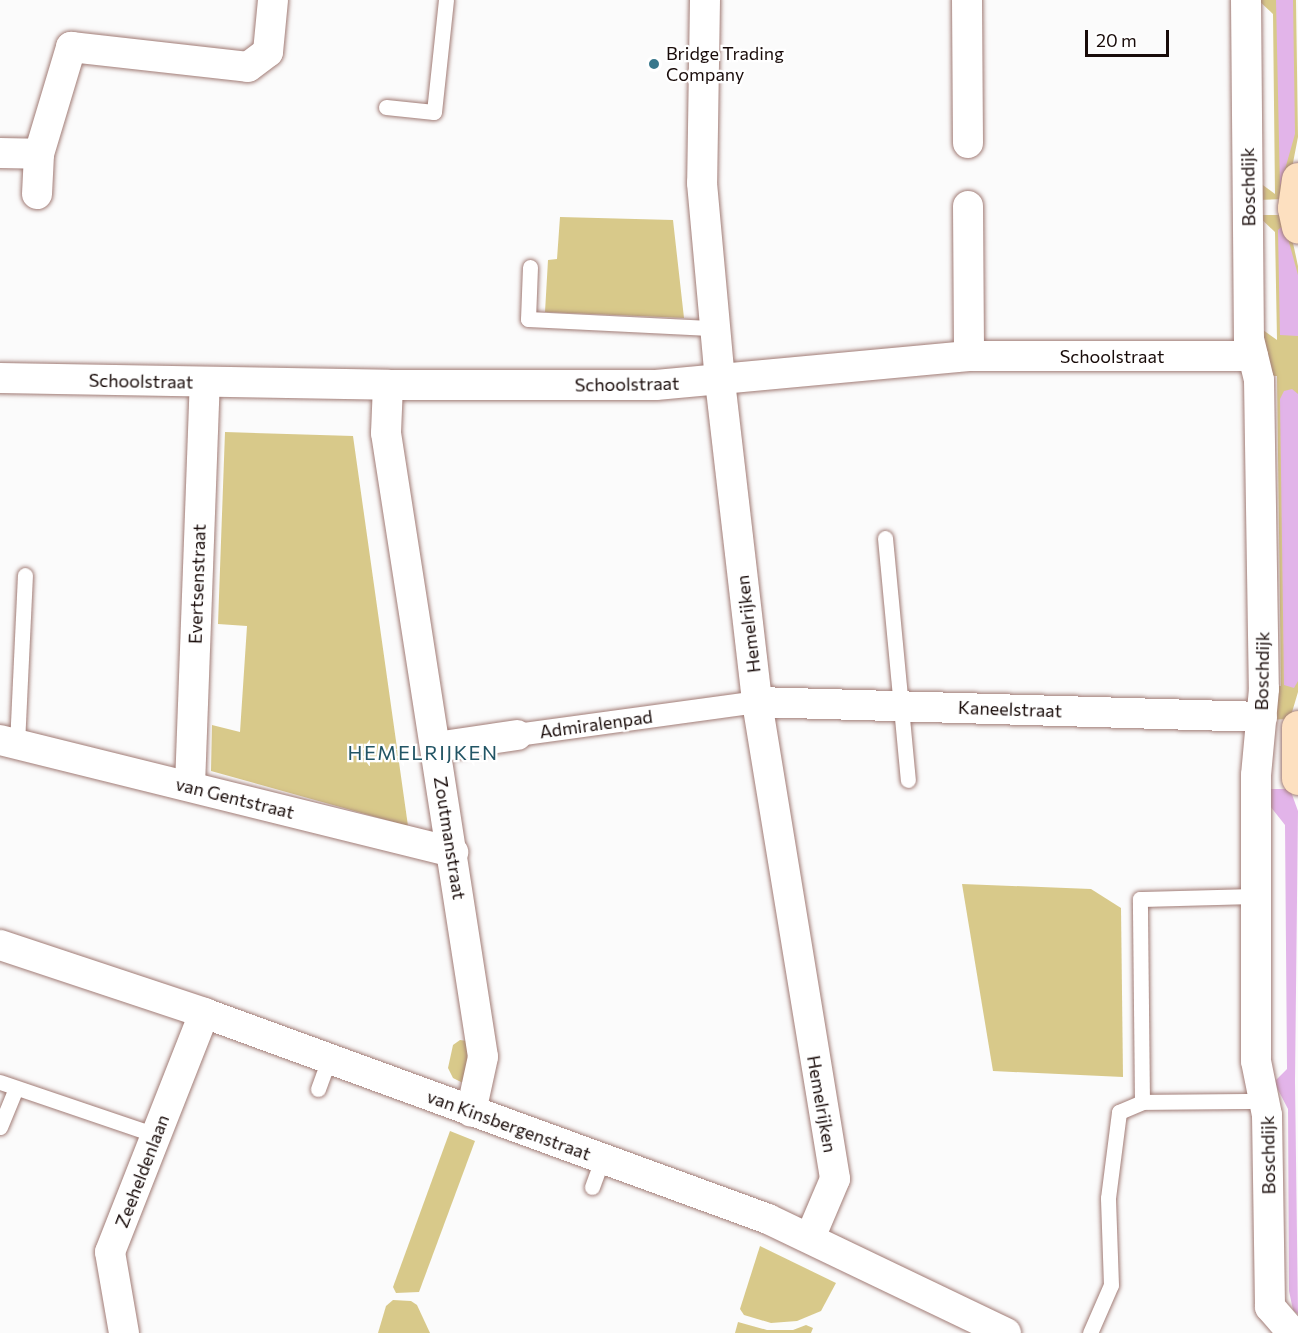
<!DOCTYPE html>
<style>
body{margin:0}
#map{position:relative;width:1298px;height:1333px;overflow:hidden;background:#fbfbfb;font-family:Commissioner,sans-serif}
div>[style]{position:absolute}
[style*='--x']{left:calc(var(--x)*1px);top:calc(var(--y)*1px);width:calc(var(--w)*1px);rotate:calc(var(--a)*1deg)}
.green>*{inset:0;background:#d8c98a}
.water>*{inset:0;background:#e2b4e9}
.roads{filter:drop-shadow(0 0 2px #a17c76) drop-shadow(0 0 2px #a17c76)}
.service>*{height:15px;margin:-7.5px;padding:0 7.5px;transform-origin:7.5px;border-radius:7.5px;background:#fff}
.pedestrian>*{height:22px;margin:-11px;padding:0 11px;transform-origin:11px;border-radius:11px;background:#fff}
.minor>*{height:30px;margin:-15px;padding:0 15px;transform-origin:15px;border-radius:15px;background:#fff}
.secondary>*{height:33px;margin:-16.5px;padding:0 16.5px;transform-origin:16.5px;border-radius:16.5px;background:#fde0c0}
.dots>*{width:16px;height:16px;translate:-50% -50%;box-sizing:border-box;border:3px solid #fff;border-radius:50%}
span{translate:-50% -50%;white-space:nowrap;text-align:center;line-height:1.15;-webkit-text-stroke:4.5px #fff;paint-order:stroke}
.poi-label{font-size:18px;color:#180b09}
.left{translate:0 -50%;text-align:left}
.street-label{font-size:18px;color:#180b09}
.neighbourhood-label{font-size:20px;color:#225565;letter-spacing:1.5px}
.scale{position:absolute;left:1085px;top:30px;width:84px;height:27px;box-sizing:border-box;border:3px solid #180b09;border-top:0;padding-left:8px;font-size:18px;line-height:21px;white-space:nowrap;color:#180b09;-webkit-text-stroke:4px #fff;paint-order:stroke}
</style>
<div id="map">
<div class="green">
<i style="clip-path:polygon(1258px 0,1296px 0,1298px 137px,1286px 199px,1257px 200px,1256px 180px,1275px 194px,1273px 14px)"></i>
<i style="clip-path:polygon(1257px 215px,1287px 215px,1298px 266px,1298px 692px,1290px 719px,1267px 720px,1269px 686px,1281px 686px,1277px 376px,1266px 376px,1259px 327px,1277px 340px,1275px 232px)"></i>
<i style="clip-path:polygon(560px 217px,673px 220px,684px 318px,545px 312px,548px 260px,557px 259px)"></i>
<i style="clip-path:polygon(225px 432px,353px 436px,408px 826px,211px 771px,212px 725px,240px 732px,247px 626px,218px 624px)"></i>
<i style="clip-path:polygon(962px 884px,1091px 889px,1121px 908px,1123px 1077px,993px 1071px)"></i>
<i style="clip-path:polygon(460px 1040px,467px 1041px,476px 1051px,463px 1083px,453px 1078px,448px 1068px,453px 1045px)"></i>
<i style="clip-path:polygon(450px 1131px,475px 1141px,419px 1292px,396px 1293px,393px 1287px)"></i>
<i style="clip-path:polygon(760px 1246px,836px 1283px,821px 1311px,797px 1321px,771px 1323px,744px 1315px,740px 1309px)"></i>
<i style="clip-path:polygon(393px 1300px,411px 1301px,417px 1305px,430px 1333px,378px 1333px,386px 1306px)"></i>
<i style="clip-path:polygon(738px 1322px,767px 1330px,793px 1330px,806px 1325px,813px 1328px,811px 1333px,735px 1333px)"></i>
</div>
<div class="water">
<i style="clip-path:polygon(1276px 0,1293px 0,1295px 134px,1280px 187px)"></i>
<i style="clip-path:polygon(1281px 227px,1287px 235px,1298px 275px,1298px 336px,1280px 335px,1278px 230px)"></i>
<i style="clip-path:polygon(1292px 389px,1298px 394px,1298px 681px,1294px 688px,1284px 685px,1280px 399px,1284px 391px)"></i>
<i style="clip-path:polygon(1265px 789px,1290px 789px,1298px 811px,1295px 1081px,1298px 1314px,1293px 1310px,1289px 1291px,1288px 1109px,1274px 1082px,1287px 1069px,1285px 825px,1266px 801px)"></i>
</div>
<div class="roads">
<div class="service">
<i style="--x:386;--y:107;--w:48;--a:5.9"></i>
<i style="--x:434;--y:112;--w:113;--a:-83.9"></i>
<i style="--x:530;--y:267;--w:52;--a:92.2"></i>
<i style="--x:528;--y:319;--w:187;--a:2.8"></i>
<i style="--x:885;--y:538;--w:243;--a:84.6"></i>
<i style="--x:17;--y:744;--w:169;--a:-87.3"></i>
<i style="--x:0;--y:1082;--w:165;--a:18.8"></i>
<i style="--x:318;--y:1089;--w:32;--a:-70"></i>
<i style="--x:1142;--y:1102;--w:124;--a:-0.5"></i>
<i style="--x:0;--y:1127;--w:42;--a:-67.7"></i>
<i style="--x:592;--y:1187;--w:30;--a:-70"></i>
<i style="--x:1090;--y:1333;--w:52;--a:-66.4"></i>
<i style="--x:1111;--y:1285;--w:87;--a:-92"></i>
<i style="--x:1108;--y:1198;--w:87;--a:-82.7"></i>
<i style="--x:1119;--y:1112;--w:25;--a:-23"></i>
<i style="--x:1142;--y:1102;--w:203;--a:-90.6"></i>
<i style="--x:1140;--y:899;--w:116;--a:-1.5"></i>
</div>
<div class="pedestrian">
<i style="--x:517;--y:735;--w:242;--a:-7.8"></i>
</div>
<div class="minor">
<i style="--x:705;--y:0;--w:183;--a:90.9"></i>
<i style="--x:702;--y:183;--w:199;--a:84.8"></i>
<i style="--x:720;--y:381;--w:323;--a:83.4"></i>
<i style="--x:757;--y:702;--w:483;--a:80.7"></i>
<i style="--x:835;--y:1179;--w:64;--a:113"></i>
<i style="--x:967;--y:0;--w:143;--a:89.6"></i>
<i style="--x:1246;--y:0;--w:339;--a:89.5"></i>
<i style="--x:1249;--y:339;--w:42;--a:76.3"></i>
<i style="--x:1259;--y:380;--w:309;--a:89.1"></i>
<i style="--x:1264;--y:689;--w:86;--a:95.3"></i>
<i style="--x:1256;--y:775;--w:286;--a:90"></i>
<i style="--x:1256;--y:1061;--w:55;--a:78.5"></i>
<i style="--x:1267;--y:1115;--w:192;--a:89.1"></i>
<i style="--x:1270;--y:1307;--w:35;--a:49"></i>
<i style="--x:0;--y:153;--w:39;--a:1"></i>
<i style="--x:39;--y:154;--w:112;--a:-73.3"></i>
<i style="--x:71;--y:47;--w:178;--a:6.4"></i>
<i style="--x:248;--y:67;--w:25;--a:-37"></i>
<i style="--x:268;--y:52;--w:52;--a:-84.5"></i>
<i style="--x:37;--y:194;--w:40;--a:-87.1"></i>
<i style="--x:968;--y:206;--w:150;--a:89.6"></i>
<i style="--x:0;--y:378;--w:388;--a:1"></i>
<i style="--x:388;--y:385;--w:268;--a:0"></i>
<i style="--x:656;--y:385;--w:314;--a:-5.3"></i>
<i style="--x:969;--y:356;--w:284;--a:0"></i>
<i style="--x:388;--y:385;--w:48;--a:92.4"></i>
<i style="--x:386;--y:433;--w:631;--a:81.16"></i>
<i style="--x:483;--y:1057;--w:56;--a:102.3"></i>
<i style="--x:757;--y:702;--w:505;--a:1.7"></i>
<i style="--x:0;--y:740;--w:467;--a:13.9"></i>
<i style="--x:436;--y:747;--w:82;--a:-8.4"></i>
<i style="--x:190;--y:786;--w:403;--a:-87.9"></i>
<i style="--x:0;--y:945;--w:215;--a:18.4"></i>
<i style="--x:204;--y:1013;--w:600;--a:20.06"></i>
<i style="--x:768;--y:1219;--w:264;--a:25.6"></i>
<i style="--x:124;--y:1333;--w:82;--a:-99.8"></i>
<i style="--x:110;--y:1252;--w:257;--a:-68.5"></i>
</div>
<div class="secondary">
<i style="--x:1298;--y:179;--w:29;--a:98"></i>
<i style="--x:1294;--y:208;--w:19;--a:78"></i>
<i style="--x:1298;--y:727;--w:51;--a:90"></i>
</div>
</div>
<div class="dots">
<i style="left:654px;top:64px;background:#38778b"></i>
</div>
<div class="poi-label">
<span class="left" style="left:666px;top:64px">Bridge Trading<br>Company</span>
</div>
<div class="street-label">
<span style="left:1248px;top:187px;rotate:-91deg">Boschdijk</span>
<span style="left:1112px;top:356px">Schoolstraat</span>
<span style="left:141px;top:381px;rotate:1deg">Schoolstraat</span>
<span style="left:627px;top:384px;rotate:-1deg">Schoolstraat</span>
<span style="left:197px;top:584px;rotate:-88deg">Evertsenstraat</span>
<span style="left:748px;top:624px;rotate:-97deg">Hemelrijken</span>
<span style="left:1262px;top:671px;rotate:-89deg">Boschdijk</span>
<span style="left:1010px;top:709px;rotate:2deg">Kaneelstraat</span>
<span style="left:596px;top:724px;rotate:-8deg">Admiralenpad</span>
<span style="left:235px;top:798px;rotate:14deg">van Gentstraat</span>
<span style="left:450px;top:838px;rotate:81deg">Zoutmanstraat</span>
<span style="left:822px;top:1104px;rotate:80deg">Hemelrijken</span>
<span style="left:509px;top:1125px;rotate:20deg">van Kinsbergenstraat</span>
<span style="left:1268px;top:1155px;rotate:-91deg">Boschdijk</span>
<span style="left:142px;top:1171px;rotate:-69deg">Zeeheldenlaan</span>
</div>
<div class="neighbourhood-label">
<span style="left:423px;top:752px">HEMELRIJKEN</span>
</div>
<div class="scale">20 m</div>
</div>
